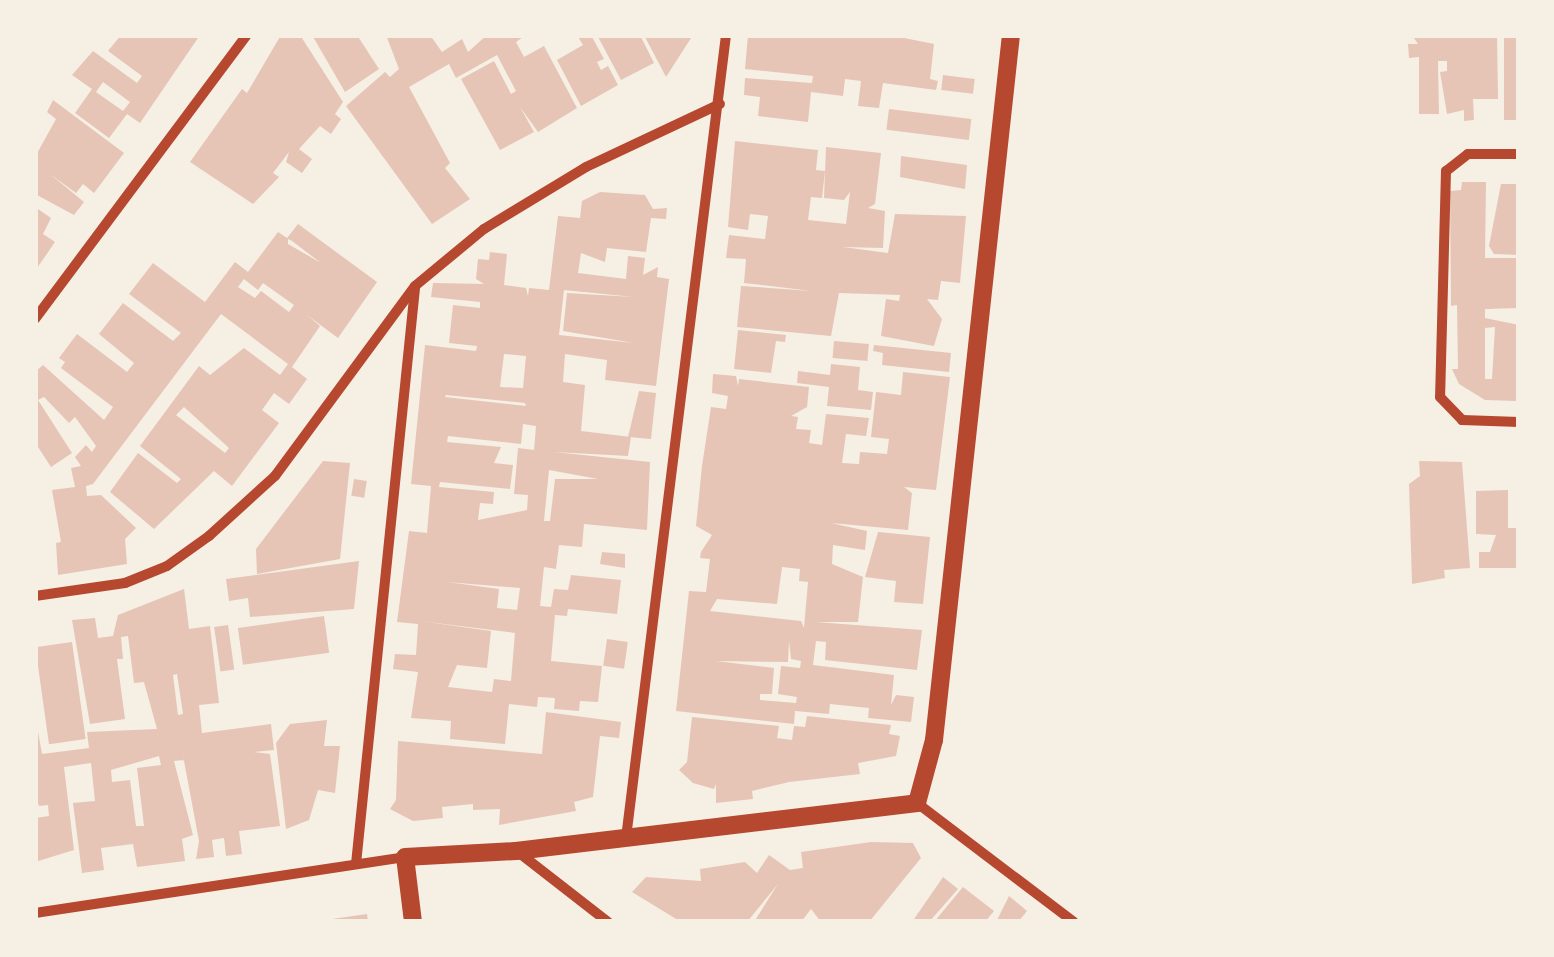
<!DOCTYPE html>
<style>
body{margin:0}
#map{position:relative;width:1554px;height:957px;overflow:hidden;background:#f6efe4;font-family:Inter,sans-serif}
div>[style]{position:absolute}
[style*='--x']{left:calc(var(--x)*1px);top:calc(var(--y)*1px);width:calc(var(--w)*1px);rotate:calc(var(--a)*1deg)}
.building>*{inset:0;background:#e6c5b7;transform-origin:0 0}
.minor>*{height:10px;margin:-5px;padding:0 5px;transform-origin:5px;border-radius:5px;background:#b5482f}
.tertiary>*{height:18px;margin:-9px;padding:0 9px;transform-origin:9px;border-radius:9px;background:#b5482f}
span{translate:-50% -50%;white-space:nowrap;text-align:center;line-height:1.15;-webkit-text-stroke:8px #f6efe4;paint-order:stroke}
.frame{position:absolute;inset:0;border:38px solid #f6efe4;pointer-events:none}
</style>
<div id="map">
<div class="building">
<i style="clip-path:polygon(evenodd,121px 35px,200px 35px,140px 123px,127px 114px,109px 138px,75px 113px,92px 89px,72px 75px,93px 51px,137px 83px,142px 76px,108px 51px,121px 35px,103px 82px,130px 102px,123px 111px,96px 92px,103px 82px)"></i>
<i style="clip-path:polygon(281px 35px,300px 35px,343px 102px,335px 114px,341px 119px,331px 134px,320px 126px,299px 149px,312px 159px,302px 173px,286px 162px,289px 152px,273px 173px,279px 177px,253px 204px,190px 162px,242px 89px,247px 93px)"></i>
<i style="clip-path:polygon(312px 35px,357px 35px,379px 69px,345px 92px)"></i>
<i style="clip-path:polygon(386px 35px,430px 35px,442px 52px,462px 39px,468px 52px,487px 35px,526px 35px,516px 42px,524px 57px,544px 46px,577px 108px,538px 132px,520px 107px,534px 132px,500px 150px,461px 79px,494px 61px,511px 94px,516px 91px,497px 55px,456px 78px,449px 64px,409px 87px,450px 163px,445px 168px,470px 199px,432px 224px,346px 106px,385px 72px,390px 77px,399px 69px)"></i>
<i style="clip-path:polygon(577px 35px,591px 35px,604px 59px,597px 62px,601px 70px,608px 66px,618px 85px,581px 106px,557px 60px,583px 45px)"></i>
<i style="clip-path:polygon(597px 35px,640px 35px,654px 63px,621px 80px)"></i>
<i style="clip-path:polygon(644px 35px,693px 35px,666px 77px)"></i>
<i style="clip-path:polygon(748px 35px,889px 35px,934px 44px,930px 79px,938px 81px,936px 90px,883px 83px,879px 108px,858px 106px,861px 81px,845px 79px,843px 96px,811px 92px,808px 122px,758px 116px,760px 97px,744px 95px,745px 78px,812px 83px,813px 76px,745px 69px)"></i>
<i style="clip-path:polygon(1412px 35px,1497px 35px,1498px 99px,1473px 99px,1474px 120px,1464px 121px,1464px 110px,1447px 114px,1440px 72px,1447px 71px,1447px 61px,1438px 61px,1439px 114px,1419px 114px,1419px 57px,1409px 58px,1408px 44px,1418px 44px)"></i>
<i style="left:1504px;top:35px;width:15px;height:85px"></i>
<i style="left:943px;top:75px;width:32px;height:15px;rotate:7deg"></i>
<i style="clip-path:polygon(53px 100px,124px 153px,94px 193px,83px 184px,76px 193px,50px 174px,84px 202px,74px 215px,35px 194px,35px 157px,56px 119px,47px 112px)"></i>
<i style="left:889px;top:109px;width:83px;height:21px;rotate:7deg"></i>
<i style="clip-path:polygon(735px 141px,818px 150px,816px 170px,825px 171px,822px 198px,811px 197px,808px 220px,846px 224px,850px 192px,844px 200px,824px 198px,826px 147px,881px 153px,875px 204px,868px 208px,885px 211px,883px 248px,843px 247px,888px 253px,895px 214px,966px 216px,960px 283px,941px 281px,938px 300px,927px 299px,942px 319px,934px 346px,881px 336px,886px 299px,899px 301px,900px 295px,839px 293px,831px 336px,737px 327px,741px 286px,812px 291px,744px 283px,746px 259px,726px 258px,729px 235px,765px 239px,768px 216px,750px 214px,748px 230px,728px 227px)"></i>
<i style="clip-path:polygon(901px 156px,967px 165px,965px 189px,900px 177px)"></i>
<i style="clip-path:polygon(evenodd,1462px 182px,1486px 182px,1485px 258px,1519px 258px,1519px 308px,1485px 309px,1485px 318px,1519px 325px,1516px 401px,1485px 400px,1459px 384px,1452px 369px,1458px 369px,1457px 305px,1451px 306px,1450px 191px,1461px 190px,1462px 182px,1495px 327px,1492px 379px,1485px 379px,1485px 328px,1495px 327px)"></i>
<i style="clip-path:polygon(1501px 184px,1519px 184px,1519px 255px,1494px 254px,1489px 246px)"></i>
<i style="clip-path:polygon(evenodd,600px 192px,645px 195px,653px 209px,667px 208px,666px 219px,651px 218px,646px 252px,578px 245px,607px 248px,605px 262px,581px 253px,578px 273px,626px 279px,628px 256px,645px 258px,643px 275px,658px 267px,657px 277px,669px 279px,656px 386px,605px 380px,607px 360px,565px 354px,563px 382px,585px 385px,581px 431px,631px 437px,628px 456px,554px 452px,650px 462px,647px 530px,584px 524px,582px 547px,559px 545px,556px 569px,544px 567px,540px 606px,551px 607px,554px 589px,568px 590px,571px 575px,621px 580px,617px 614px,568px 609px,567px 616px,555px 615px,551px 661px,602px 666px,598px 702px,580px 701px,579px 711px,554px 709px,555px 698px,538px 697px,537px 707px,509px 704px,505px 744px,450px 739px,451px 721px,411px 718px,418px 672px,393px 669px,395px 654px,416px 655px,418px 624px,397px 622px,409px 531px,427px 533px,431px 486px,411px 484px,425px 345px,476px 351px,477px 346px,449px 343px,453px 305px,480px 308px,480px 302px,431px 297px,433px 283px,484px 284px,476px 279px,478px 259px,489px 260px,490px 252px,507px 254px,504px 285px,526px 288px,528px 296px,529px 288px,549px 290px,558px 216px,580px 218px,582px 201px,600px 192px,564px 290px,634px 297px,567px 293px,563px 331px,634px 343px,559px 335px,564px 290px,600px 192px,504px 354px,526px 356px,523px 388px,500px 387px,504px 354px,600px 192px,446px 395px,525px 403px,526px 406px,445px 397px,446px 395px,600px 192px,523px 424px,536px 426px,534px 450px,518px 448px,514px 494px,528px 495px,527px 510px,478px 520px,480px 503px,493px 504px,494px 492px,439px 487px,440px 482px,510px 489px,513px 465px,494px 463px,501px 447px,447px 442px,448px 436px,521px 444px,523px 424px,600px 192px,549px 470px,598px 479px,555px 479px,550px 521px,544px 521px,549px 470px,600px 192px,447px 582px,520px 588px,517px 610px,497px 608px,499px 589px,447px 582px,600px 192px,420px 621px,515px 633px,511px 681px,494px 679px,492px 692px,448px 687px,457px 665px,487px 668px,491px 631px,420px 621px)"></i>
<i style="clip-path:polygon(35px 207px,51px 218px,43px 234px,55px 242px,35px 271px)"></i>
<i style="clip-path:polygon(evenodd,298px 224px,377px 282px,338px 338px,307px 315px,320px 326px,292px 367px,307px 379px,289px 404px,274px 393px,262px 410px,279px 423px,232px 486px,214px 471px,154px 529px,110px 492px,138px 453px,177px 483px,181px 479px,140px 446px,199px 366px,210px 375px,244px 348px,280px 375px,288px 364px,221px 314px,93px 484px,86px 486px,87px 496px,101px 495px,136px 528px,125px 539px,127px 564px,58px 575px,56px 543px,61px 542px,52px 490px,75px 487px,71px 468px,81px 466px,75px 457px,86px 445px,92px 452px,96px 446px,75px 417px,69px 423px,44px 397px,38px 400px,72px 453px,51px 467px,36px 444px,35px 372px,43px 365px,104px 420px,113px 407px,61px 368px,65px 362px,59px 358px,77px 334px,127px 372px,134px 363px,99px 334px,123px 303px,173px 341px,181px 333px,129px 294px,153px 263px,205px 302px,235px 262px,248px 272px,278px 232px,287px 238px,298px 224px,288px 239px,292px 241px,321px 263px,288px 244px,288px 239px,298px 224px,244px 279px,258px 290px,263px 283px,294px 305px,289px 312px,261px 291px,255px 298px,238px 287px,244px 279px,298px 224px,184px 407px,229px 448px,225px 453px,176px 415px,184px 407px)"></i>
<i style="clip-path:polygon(738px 330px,786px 335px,785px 342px,776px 341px,771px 373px,734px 369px)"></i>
<i style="left:834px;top:341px;width:35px;height:17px;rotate:5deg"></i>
<i style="clip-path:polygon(874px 345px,951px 353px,949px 372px,882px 365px,883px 353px,873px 351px)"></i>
<i style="clip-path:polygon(831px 364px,860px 367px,858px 390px,873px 392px,871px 410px,827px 406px,829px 387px,797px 383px,798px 371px,830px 375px)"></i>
<i style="clip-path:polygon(evenodd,903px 372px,950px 377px,936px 490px,904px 487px,912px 493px,908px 530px,831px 523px,867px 531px,865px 550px,833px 545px,832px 564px,863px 577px,858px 622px,816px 622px,922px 630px,917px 670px,825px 660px,826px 642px,816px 641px,813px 665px,894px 675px,891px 705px,896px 695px,914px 697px,911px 722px,868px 718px,869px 708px,830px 704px,829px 714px,795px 711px,794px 724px,676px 711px,689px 591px,706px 592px,710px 559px,700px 558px,701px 552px,712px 535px,696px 526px,702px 466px,711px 407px,726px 409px,728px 396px,712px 393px,713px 374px,736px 376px,738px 386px,739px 379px,809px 387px,807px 407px,791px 416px,798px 417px,796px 429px,811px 430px,809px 443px,822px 445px,826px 414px,869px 418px,866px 436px,846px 434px,842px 463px,859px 464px,860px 452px,887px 454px,889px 439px,871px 437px,876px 392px,901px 395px,903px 372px,782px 567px,800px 569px,799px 581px,808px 582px,804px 628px,801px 621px,710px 611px,717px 599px,777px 604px,782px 567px,903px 372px,789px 641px,791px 659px,801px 661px,800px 668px,781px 666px,778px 694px,797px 697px,796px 703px,760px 700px,760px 694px,772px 694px,774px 668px,716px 661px,788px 662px,789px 641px)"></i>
<i style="clip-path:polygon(639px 391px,656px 393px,651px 439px,628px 437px)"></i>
<i style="clip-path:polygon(323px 461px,350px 463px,340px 559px,257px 574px,256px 549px)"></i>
<i style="clip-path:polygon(1419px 461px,1462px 462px,1470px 568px,1444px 570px,1445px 578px,1412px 584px,1409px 484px,1420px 476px)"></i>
<i style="left:354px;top:479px;width:13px;height:17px;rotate:9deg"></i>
<i style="clip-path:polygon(1508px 490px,1508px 528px,1519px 528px,1519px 568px,1479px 568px,1479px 552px,1490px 552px,1496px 535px,1476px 534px,1476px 491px)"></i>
<i style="clip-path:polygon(878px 532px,930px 537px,923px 604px,894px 602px,896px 581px,865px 577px)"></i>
<i style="clip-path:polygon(602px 552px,625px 554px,625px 568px,600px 564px)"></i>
<i style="clip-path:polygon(359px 561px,354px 609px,250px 617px,248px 598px,229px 601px,226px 579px)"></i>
<i style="clip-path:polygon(evenodd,184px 589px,189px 629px,210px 626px,219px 703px,199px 705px,202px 733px,271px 724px,274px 750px,254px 752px,270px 754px,280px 826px,239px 831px,242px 854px,226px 856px,224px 838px,212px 840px,214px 857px,196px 859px,199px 841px,182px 750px,184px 760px,174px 761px,193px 835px,182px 839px,185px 861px,137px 867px,133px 844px,101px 848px,104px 870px,82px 873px,73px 803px,95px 801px,91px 763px,64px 767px,74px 850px,35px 862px,35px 818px,49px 816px,48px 805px,39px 806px,35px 797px,35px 715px,42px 754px,89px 748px,87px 732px,157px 729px,144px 682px,134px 683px,128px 636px,121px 637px,123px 659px,117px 659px,125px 719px,90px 724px,72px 620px,95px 618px,98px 638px,113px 636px,118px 615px,184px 589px,177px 674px,183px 714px,178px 715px,173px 675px,177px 674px,184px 589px,159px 756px,161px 765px,137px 768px,144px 826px,136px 826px,130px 780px,112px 782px,111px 770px,159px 756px)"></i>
<i style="left:324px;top:616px;width:37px;height:87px;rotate:82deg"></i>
<i style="left:228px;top:625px;width:45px;height:14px;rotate:82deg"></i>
<i style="left:607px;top:639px;width:21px;height:27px;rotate:8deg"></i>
<i style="left:72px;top:642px;width:98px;height:37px;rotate:82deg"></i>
<i style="clip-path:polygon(546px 712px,621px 722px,619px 738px,600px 736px,593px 797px,574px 802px,576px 811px,499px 825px,500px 809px,473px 810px,473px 804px,442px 807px,443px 818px,413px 821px,390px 809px,396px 800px,398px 741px,542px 754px)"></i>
<i style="clip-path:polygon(807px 716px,891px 725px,889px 734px,900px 736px,896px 756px,858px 763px,860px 774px,789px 782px,752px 791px,753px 799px,716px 803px,716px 784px,714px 789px,693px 783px,679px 770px,687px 762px,692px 717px,779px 726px,777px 738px,792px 740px,794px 726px,805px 727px)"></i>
<i style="clip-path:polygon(327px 720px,324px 746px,340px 746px,335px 793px,318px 790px,309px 820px,286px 829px,276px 743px,290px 724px)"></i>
<i style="clip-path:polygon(871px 842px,913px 843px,921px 858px,869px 922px,821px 922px,811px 909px,801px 922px,754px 922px,778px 884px,747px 922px,681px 922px,632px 892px,646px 877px,701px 881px,700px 869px,745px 862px,757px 873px,769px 855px,790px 870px,803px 868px,801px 852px)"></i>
<i style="clip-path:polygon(943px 877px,958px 889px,929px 922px,912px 922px)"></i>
<i style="clip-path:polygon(963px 887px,994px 911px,985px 922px,934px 922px)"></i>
<i style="clip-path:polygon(1009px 896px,1027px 911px,1018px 922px,996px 922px)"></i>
<i style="clip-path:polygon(367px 914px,368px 922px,325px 922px,325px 920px)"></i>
</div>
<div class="minor">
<i style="--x:1519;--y:154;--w:51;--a:180"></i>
<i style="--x:1468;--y:154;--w:28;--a:142"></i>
<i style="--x:1446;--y:171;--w:226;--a:91.5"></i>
<i style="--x:1440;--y:397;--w:32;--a:46"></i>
<i style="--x:1462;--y:420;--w:57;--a:2"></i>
<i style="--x:35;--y:319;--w:354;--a:-53.3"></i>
<i style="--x:35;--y:596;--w:91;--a:-8.2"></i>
<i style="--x:125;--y:583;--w:45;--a:-22"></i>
<i style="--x:167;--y:566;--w:52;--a:-35.5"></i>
<i style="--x:209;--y:536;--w:89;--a:-42.3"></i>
<i style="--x:275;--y:476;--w:236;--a:-53.6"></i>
<i style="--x:415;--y:286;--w:89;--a:-39.6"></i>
<i style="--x:484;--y:229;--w:119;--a:-31.3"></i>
<i style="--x:586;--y:167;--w:148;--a:-25.2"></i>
<i style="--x:917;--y:803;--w:197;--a:37.2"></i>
<i style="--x:626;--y:838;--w:809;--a:-82.9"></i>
<i style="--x:518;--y:852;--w:114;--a:37.9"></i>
<i style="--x:356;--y:864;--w:579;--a:-84.15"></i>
<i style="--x:35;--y:913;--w:374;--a:-8.6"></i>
</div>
<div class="tertiary">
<i style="--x:413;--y:922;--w:65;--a:-97"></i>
<i style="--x:405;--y:857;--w:111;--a:-3.1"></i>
<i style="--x:516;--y:851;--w:404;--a:-6.8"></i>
<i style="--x:917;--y:803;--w:65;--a:-74.9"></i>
<i style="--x:934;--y:740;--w:709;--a:-83.77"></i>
</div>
<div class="frame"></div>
</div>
